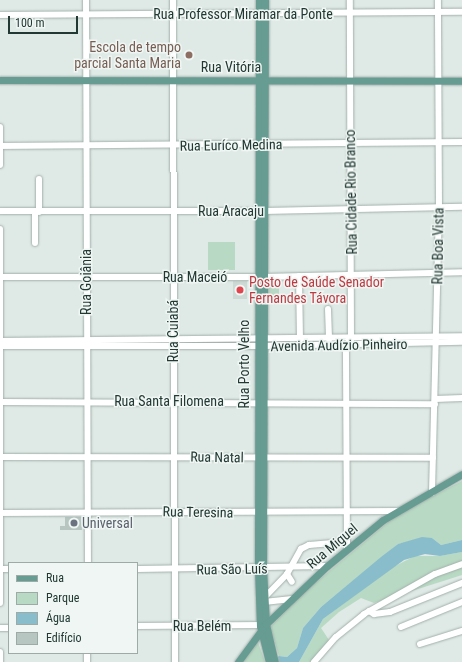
<!DOCTYPE html>
<meta charset="utf-8">
<style>
body{margin:0}
#map{position:relative;width:462px;height:662px;overflow:hidden;background:#dfe9e5;font-family:"Roboto Condensed",sans-serif}
div>[style]{position:absolute}
[style*='--x']{left:calc(var(--x)*1px);top:calc(var(--y)*1px);width:calc(var(--w)*1px);rotate:calc(var(--a)*1deg)}
.built>*{inset:0;background:#cdd9d4;transform-origin:0 0}
.green>*{inset:0;background:#b8d9c3;transform-origin:0 0}
.water>*{inset:0;background:#89bdcb}
.building>*{inset:0;background:#b7c6c1}
.roads{filter:drop-shadow(0 0 1px #a2b0ac) drop-shadow(0 0 1px #a2b0ac)}
.minor>*{height:6px;margin:-3px;padding:0 3px;transform-origin:3px;border-radius:3px;background:#fff}
.major>*{height:7px;margin:-3.5px;padding:0 3.5px;transform-origin:3.5px;border-radius:3.5px;background:#669c92}
.dots>*{width:11px;height:11px;translate:-50% -50%;box-sizing:border-box;border:2px solid #eff6f3;border-radius:50%}
span{translate:-50% -50%;white-space:nowrap;text-align:center;line-height:1.15;-webkit-text-stroke:3px #eff6f3;paint-order:stroke}
.street-label{font-size:14px;color:#213833}
.education-label{font-size:14px;color:#785e54}
.right{translate:-100% -50%;text-align:right}
.health-label{font-size:14px;color:#be3a42}
.left{translate:0 -50%;text-align:left}
.worship-label{font-size:14px;color:#5b616d}
.legend{position:absolute;left:8px;top:562px;width:130px;height:92px;box-sizing:border-box;background:#eff6f3;border:1px solid #9daaa6;margin:0;padding:5px 7px;list-style:none;font-size:12px;color:#213833}
.legend li{display:flex;align-items:center;gap:8px;height:20px}
.legend b{width:20px;border:1px solid #9daaa6}
.scale{position:absolute;left:8px;top:16px;width:70px;height:18px;box-sizing:border-box;border:2px solid #213833;border-top:0;padding-left:5px;font-size:12px;line-height:14px;white-space:nowrap;color:#213833;-webkit-text-stroke:3px #eff6f3;paint-order:stroke}
</style>
<div id="map">
<div class="built">
<i style="left:233px;top:281px;width:14px;height:18px"></i>
</div>
<div class="green">
<i style="left:208px;top:242px;width:27px;height:28px"></i>
<i style="left:268px;top:283px;width:11px;height:19px"></i>
<i style="clip-path:polygon(462px 481px,462px 540px,441px 545px,432px 538px,398px 544px,321px 607px,303px 628px,297px 648px,287px 657px,279px 656px,270px 627px,308px 589px,398px 514px)"></i>
<i style="clip-path:polygon(462px 552px,462px 575px,374px 603px,361px 598px,339px 612px,321px 628px,331px 643px,314px 662px,299px 662px,323px 619px,393px 567px,415px 556px,440px 556px)"></i>
<i style="clip-path:polygon(258px 642px,265px 662px,243px 662px,249px 653px)"></i>
</div>
<div class="water">
<i style="clip-path:polygon(422px 537px,432px 538px,441px 545px,462px 540px,462px 552px,440px 556px,425px 554px,404px 560px,323px 619px,299px 662px,271px 662px,279px 656px,287px 657px,297px 648px,303px 628px,321px 607px,381px 557px,398px 544px)"></i>
</div>
<div class="building">
<i style="clip-path:polygon(65px 517px,81px 517px,82px 530px,60px 530px,60px 526px,65px 526px)"></i>
</div>
<div class="roads">
<div class="minor">
<i style="--x:86;--y:0;--w:563;--a:89.8"></i>
<i style="--x:173;--y:0;--w:662;--a:89.83"></i>
<i style="--x:0;--y:15;--w:462;--a:-0.4"></i>
<i style="--x:0;--y:127;--w:38;--a:90"></i>
<i style="--x:0;--y:146;--w:462;--a:-0.5"></i>
<i style="--x:0;--y:211;--w:264;--a:0"></i>
<i style="--x:264;--y:211;--w:198;--a:-1.2"></i>
<i style="--x:39;--y:212;--w:33;--a:-90"></i>
<i style="--x:0;--y:229;--w:374;--a:90"></i>
<i style="--x:35;--y:243;--w:31;--a:-90"></i>
<i style="--x:299;--y:276;--w:64;--a:89.1"></i>
<i style="--x:0;--y:277;--w:263;--a:0"></i>
<i style="--x:263;--y:277;--w:199;--a:-1.4"></i>
<i style="--x:328;--y:309;--w:30;--a:88"></i>
<i style="--x:0;--y:341;--w:462;--a:-0.6"></i>
<i style="--x:0;--y:346;--w:263;--a:0"></i>
<i style="--x:263;--y:346;--w:199;--a:-1.2"></i>
<i style="--x:435;--y:399;--w:27;--a:-2"></i>
<i style="--x:0;--y:402;--w:435;--a:0.3"></i>
<i style="--x:0;--y:457;--w:433;--a:0.1"></i>
<i style="--x:432;--y:493;--w:286;--a:-88.6"></i>
<i style="--x:439;--y:207;--w:207;--a:-90.3"></i>
<i style="--x:0;--y:513;--w:396;--a:-0.3"></i>
<i style="--x:347;--y:550;--w:205;--a:-90.3"></i>
<i style="--x:346;--y:345;--w:8;--a:-50"></i>
<i style="--x:351;--y:339;--w:339;--a:-90.2"></i>
<i style="--x:0;--y:569;--w:9;--a:0"></i>
<i style="--x:137;--y:569;--w:190;--a:-0.9"></i>
<i style="--x:287;--y:574;--w:9;--a:58"></i>
<i style="--x:264;--y:598;--w:33;--a:-46"></i>
<i style="--x:287;--y:574;--w:29;--a:-61"></i>
<i style="--x:301;--y:549;--w:9;--a:-27"></i>
<i style="--x:309;--y:545;--w:38;--a:-5"></i>
<i style="--x:264;--y:602;--w:28;--a:-6"></i>
<i style="--x:369;--y:611;--w:6;--a:31"></i>
<i style="--x:374;--y:614;--w:16;--a:-7"></i>
<i style="--x:390;--y:612;--w:78;--a:-21.9"></i>
<i style="--x:137;--y:626;--w:126;--a:-0.5"></i>
<i style="--x:401;--y:627;--w:66;--a:-22.3"></i>
<i style="--x:0;--y:628;--w:9;--a:0"></i>
<i style="--x:420;--y:644;--w:44;--a:-17.2"></i>
<i style="--x:0;--y:652;--w:10;--a:90"></i>
<i style="--x:87;--y:653;--w:9;--a:90"></i>
<i style="--x:314;--y:662;--w:33;--a:-49"></i>
<i style="--x:336;--y:637;--w:36;--a:-39"></i>
<i style="--x:364;--y:614;--w:81;--a:-29.4"></i>
<i style="--x:435;--y:574;--w:29;--a:-20"></i>
</div>
<div class="major">
<i style="--x:259;--y:0;--w:569;--a:90.1"></i>
<i style="--x:258;--y:569;--w:57;--a:88"></i>
<i style="--x:260;--y:626;--w:37;--a:76"></i>
<i style="--x:265;--y:0;--w:569;--a:90.2"></i>
<i style="--x:263;--y:569;--w:55;--a:86.9"></i>
<i style="--x:266;--y:624;--w:39;--a:77"></i>
<i style="--x:0;--y:80;--w:462;--a:0.1"></i>
<i style="--x:238;--y:662;--w:47;--a:-53.6"></i>
<i style="--x:266;--y:624;--w:84;--a:-43.6"></i>
<i style="--x:327;--y:566;--w:72;--a:-39.4"></i>
<i style="--x:383;--y:520;--w:91;--a:-30.2"></i>
</div>
</div>
<div class="dots">
<i style="left:189px;top:55px;background:#8d6e63"></i>
<i style="left:240px;top:290px;background:#e0444e"></i>
<i style="left:74px;top:523px;background:#6b7280"></i>
</div>
<div class="street-label">
<span style="left:243px;top:14px">Rua Professor Miramar da Ponte</span>
<span style="left:231px;top:67px">Rua Vitória</span>
<span style="left:231px;top:145px;rotate:-1deg">Rua Euríco Medina</span>
<span style="left:351px;top:192px;rotate:-91deg">Rua Cidade Rio Branco</span>
<span style="left:231px;top:211px">Rua Aracaju</span>
<span style="left:438px;top:246px;rotate:-89deg">Rua Boa Vista</span>
<span style="left:195px;top:277px">Rua Maceió</span>
<span style="left:86px;top:282px;rotate:-90deg">Rua Goiânia</span>
<span style="left:173px;top:331px;rotate:-90deg">Rua Cuiabá</span>
<span style="left:339px;top:345px;rotate:-1deg">Avenida Audízio Pinheiro</span>
<span style="left:244px;top:364px;rotate:-90deg">Rua Porto Velho</span>
<span style="left:169px;top:401px">Rua Santa Filomena</span>
<span style="left:217px;top:457px;rotate:1deg">Rua Natal</span>
<span style="left:198px;top:512px;rotate:1deg">Rua Teresina</span>
<span style="left:332px;top:546px;rotate:-40deg">Rua Miguel</span>
<span style="left:232px;top:569px;rotate:-1deg">Rua São Luís</span>
<span style="left:202px;top:626px">Rua Belém</span>
</div>
<div class="education-label">
<span class="right" style="left:181px;top:55px">Escola de tempo<br>parcial Santa Maria</span>
</div>
<div class="health-label">
<span class="left" style="left:249px;top:290px">Posto de Saúde Senador<br>Fernandes Távora</span>
</div>
<div class="worship-label">
<span class="left" style="left:82px;top:523px">Universal</span>
</div>
<ul class="legend">
<li><b style="height:5px;background:#669c92"></b>Rua</li>
<li><b style="height:11px;background:#b8d9c3"></b>Parque</li>
<li><b style="height:11px;background:#89bdcb"></b>Água</li>
<li><b style="height:11px;background:#b7c6c1"></b>Edifício</li>
</ul>
<div class="scale">100 m</div>
</div>
